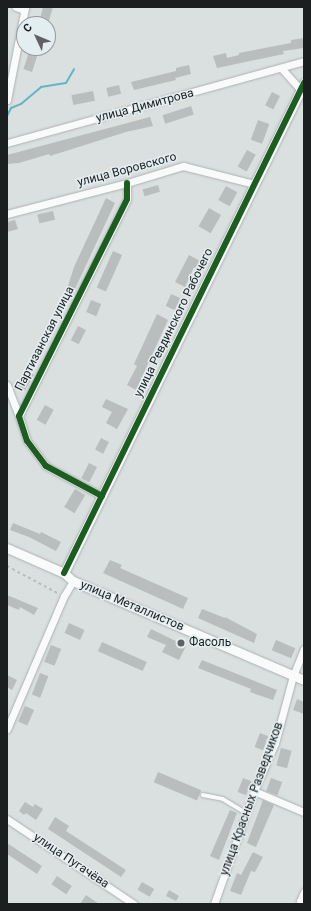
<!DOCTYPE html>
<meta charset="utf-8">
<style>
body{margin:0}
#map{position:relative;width:311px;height:911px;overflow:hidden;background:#dadfe0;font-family:Roboto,sans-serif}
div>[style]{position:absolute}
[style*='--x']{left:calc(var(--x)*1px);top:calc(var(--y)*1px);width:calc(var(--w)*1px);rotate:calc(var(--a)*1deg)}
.stream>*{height:2px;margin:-1px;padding:0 1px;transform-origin:1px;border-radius:1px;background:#64b5c3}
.building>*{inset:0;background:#babdbe;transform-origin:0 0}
.path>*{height:1.5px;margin-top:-0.75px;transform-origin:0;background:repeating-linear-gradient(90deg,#bbbcbd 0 3px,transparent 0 6px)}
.roads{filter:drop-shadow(0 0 1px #adb1b2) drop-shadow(0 0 1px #adb1b2)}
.service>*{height:3.5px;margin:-1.75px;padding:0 1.75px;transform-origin:1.75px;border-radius:1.75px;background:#f9fafa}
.minor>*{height:7px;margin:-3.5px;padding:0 3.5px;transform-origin:3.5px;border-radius:3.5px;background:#f9fafa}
.tertiary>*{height:9px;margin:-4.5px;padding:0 4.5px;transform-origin:4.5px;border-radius:4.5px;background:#f9fafa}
.cycleway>*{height:6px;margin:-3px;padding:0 3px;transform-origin:3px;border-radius:3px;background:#1b5e20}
.dots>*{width:11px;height:11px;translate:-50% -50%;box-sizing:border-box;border:2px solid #e4eef0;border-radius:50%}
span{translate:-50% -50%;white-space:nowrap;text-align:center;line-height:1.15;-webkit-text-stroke:3px #e4eef0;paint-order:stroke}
.street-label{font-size:12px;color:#1b1f20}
.poi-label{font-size:12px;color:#1b1f20}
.left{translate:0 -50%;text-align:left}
.frame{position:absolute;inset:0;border:8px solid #1b1f20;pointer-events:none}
.north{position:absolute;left:16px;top:16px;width:40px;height:40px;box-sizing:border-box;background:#e4eef0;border:1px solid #949b9d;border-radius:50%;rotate:314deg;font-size:11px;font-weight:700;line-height:16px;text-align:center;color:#1b1f20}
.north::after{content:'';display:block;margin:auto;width:14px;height:18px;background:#5e6263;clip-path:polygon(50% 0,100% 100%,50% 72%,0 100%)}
</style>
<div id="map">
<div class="stream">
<i style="--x:7;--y:116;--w:9;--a:-63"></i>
<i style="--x:11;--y:108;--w:11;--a:-22"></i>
<i style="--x:21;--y:104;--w:26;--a:-40"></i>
<i style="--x:41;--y:87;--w:25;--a:-9"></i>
<i style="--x:66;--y:83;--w:16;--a:-60"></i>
</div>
<div class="building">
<i style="clip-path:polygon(43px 7px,53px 7px,48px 24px,39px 24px)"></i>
<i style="clip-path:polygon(304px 38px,304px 48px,283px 51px,284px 54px,217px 68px,213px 56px,226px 53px,227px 58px,239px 55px,239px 53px,291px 43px,291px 40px)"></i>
<i style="left:29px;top:52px;width:9px;height:18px;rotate:18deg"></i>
<i style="clip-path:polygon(189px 65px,191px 74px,175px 78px,176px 80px,134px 90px,131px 82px,176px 71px,176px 68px)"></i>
<i style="left:119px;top:85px;width:9px;height:13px;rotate:77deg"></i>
<i style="left:93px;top:91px;width:10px;height:22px;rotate:79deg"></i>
<i style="left:272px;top:92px;width:9px;height:15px;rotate:27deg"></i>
<i style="left:191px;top:106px;width:9px;height:30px;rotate:72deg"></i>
<i style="clip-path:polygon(150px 117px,153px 126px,126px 132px,50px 156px,49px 154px,19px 163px,7px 164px,7px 155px)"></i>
<i style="left:258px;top:120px;width:12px;height:21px;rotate:20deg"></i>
<i style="left:247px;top:150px;width:10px;height:19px;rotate:29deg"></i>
<i style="left:158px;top:185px;width:7px;height:16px;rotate:74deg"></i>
<i style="left:226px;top:186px;width:13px;height:16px;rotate:29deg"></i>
<i style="clip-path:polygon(106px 198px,115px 203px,75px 289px,68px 286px,74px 267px)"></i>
<i style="left:209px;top:208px;width:14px;height:21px;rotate:30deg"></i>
<i style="left:53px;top:211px;width:9px;height:16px;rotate:77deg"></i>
<i style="clip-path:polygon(15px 220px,18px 229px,7px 232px,7px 222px)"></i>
<i style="left:113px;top:251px;width:10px;height:40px;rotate:24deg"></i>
<i style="clip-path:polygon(189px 255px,200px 261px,196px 268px,194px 267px,185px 287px,175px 282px)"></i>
<i style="left:171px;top:294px;width:10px;height:13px;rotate:24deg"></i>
<i style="left:91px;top:300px;width:11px;height:13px;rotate:22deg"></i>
<i style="clip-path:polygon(157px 314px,168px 320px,136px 390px,127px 385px,137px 366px,134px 364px)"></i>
<i style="left:78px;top:326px;width:9px;height:16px;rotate:27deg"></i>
<i style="left:25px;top:370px;width:10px;height:18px;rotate:29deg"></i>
<i style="clip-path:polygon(106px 399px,128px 409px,117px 429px,106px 423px,112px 412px,102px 407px)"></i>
<i style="left:45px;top:405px;width:10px;height:17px;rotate:29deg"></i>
<i style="left:101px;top:438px;width:9px;height:13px;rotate:27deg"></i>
<i style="left:89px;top:463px;width:9px;height:17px;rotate:27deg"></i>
<i style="left:75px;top:489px;width:12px;height:21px;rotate:31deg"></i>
<i style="clip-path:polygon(13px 523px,40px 534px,41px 532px,61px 542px,56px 551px,29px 537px,10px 530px)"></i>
<i style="clip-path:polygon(110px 560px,122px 565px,120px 568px,188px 598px,183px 609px,103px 573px)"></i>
<i style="clip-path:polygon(7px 595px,38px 608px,34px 615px,20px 607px,19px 610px,7px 605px)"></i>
<i style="clip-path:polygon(202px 609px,225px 618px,225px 617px,257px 634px,254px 643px,198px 618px)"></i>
<i style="left:69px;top:623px;width:17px;height:11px;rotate:24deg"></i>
<i style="clip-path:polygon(151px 629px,186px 646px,179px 660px,162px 652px,166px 645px,147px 637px)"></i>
<i style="left:276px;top:640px;width:21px;height:11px;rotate:23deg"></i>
<i style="left:102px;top:642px;width:49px;height:10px;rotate:24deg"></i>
<i style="left:51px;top:645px;width:11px;height:18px;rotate:22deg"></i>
<i style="clip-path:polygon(202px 660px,277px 690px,273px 700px,250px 692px,251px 689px,198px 668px)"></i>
<i style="left:40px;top:673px;width:9px;height:23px;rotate:21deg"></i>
<i style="clip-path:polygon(7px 675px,17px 680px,12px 690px,7px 687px)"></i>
<i style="clip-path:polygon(297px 699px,304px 702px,304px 714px,293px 710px)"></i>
<i style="left:25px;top:706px;width:10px;height:17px;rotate:24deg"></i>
<i style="left:260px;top:733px;width:9px;height:15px;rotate:21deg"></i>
<i style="left:281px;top:748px;width:11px;height:18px;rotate:15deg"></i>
<i style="left:158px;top:772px;width:47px;height:11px;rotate:23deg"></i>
<i style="left:243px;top:778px;width:9px;height:15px;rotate:21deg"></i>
<i style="left:271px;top:778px;width:12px;height:14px;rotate:20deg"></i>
<i style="clip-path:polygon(263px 800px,274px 805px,256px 847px,247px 843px)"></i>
<i style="clip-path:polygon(25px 802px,33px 807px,35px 804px,43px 809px,36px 820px,26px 813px,24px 815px,19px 811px)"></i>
<i style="clip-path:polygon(230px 810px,237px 813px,219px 860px,210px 856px)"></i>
<i style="clip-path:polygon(55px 817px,69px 826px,66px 831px,126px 870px,121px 877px,48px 829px)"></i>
<i style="clip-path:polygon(7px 843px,42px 866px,37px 874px,7px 854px)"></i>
<i style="clip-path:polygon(253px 852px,263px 857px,255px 872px,251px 871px,241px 895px,230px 891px,237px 873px,241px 875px)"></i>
<i style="left:57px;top:876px;width:18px;height:10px;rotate:34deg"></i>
<i style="left:142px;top:882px;width:14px;height:9px;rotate:30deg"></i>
<i style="clip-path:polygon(169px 890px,179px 896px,176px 901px,166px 896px)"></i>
<i style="clip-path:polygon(86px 895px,99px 904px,80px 904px)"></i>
</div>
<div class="path">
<i style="--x:7;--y:566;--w:59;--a:28.3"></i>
</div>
<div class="roads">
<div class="service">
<i style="--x:203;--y:795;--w:20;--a:11"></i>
<i style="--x:223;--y:799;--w:27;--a:31"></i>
</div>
<div class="minor">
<i style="--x:16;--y:7;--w:9;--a:21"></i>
<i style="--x:282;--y:69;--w:28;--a:48"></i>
<i style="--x:301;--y:90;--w:3;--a:18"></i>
<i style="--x:7;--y:100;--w:95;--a:-79"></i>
<i style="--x:7;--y:143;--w:308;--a:-15.4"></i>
<i style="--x:7;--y:214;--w:124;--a:-14.5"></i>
<i style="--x:127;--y:183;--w:59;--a:-16.9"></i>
<i style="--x:183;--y:166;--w:73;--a:14.2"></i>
<i style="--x:7;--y:385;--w:33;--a:69"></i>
<i style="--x:102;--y:496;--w:64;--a:-151.8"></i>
<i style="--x:46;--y:466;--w:31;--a:-127"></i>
<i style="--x:27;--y:441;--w:26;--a:-108"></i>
<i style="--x:19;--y:416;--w:242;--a:-63.5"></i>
<i style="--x:127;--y:199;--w:16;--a:-90"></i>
<i style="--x:7;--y:729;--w:145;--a:-66.8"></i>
<i style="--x:64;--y:596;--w:17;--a:-59"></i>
<i style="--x:254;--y:791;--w:54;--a:22.8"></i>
<i style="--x:7;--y:819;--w:153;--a:33.8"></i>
<i style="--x:304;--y:892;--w:10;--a:114"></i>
<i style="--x:300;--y:901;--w:5;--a:37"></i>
<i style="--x:214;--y:904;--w:120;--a:-70.5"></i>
<i style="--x:254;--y:791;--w:52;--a:-66.4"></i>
<i style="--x:275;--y:743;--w:69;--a:-75"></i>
<i style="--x:293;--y:676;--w:29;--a:-68"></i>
</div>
<div class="tertiary">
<i style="--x:7;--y:548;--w:62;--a:23.7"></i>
<i style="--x:64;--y:573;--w:12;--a:42"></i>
<i style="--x:73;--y:581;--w:251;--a:23.2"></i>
<i style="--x:64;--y:573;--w:546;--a:-63.9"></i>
</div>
</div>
<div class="cycleway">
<i style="--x:102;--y:496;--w:64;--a:-151.8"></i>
<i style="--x:46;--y:466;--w:31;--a:-127"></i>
<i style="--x:27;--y:441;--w:26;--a:-108"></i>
<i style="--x:19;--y:416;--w:242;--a:-63.5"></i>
<i style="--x:127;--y:199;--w:16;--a:-90"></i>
<i style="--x:64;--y:573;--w:546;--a:-63.9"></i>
</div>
<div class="dots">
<i style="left:181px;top:643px;background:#5e6263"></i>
</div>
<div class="street-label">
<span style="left:145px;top:106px;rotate:-15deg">улица Димитрова</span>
<span style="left:127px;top:170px;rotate:-15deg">улица Воровского</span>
<span style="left:174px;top:323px;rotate:-64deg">улица Ревдинского Рабочего</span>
<span style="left:45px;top:339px;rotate:-63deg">Партизанская улица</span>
<span style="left:132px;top:606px;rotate:23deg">улица Металлистов</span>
<span style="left:252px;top:799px;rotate:-70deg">улица Красных Разведчиков</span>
<span style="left:71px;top:861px;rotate:34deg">улица Пугачёва</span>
</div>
<div class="poi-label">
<span class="left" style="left:189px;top:643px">Фасоль</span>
</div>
<div class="frame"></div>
<div class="north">С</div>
</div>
